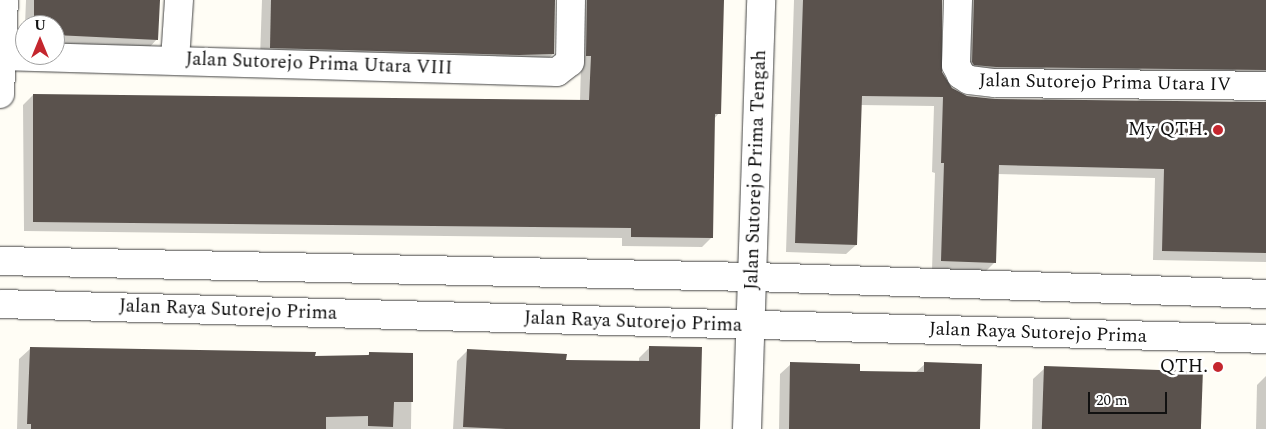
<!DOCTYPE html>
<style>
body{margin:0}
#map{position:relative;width:1266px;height:429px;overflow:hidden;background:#fffdf5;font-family:Spectral,serif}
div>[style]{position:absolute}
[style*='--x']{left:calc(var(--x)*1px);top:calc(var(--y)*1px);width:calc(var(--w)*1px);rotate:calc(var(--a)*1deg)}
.shadow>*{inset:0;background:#0003;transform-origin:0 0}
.building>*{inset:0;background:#5a524d;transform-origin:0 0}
.roads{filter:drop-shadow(0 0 1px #444) drop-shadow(0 0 1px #444)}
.minor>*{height:28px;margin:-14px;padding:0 14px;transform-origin:14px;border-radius:14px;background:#fff}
.dots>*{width:14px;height:14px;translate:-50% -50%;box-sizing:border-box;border:2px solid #fff;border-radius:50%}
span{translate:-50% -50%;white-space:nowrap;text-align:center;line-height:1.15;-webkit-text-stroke:5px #fff;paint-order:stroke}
.street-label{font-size:19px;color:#111}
.poi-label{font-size:19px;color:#111}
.right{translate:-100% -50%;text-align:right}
.north{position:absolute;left:15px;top:15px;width:50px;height:50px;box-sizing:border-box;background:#fff;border:1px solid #a0a0a0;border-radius:50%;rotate:0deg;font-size:14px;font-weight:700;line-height:20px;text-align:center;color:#111}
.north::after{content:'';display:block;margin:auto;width:18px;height:22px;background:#c4262e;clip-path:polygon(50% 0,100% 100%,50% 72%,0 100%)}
.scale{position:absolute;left:1088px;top:392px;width:79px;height:22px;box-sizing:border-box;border:2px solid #111;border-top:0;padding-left:6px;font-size:15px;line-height:18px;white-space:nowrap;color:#111;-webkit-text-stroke:4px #fff;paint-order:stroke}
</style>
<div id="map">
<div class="shadow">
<i style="clip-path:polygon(26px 0,158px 0,157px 39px,148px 49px,82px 47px,82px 44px,55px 44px,55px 25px,25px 25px)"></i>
<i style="clip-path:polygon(262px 0,554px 0,553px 54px,542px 65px,260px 58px)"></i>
<i style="clip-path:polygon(573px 0,723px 0,719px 113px,714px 119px,712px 237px,702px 247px,622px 246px,622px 238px,24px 231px,23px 105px,33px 95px,580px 101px,581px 65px)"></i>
<i style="clip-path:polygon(794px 0,941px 0,939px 65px,946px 83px,952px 89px,966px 97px,993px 100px,1266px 103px,1266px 262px,1153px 260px,1155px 178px,997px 174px,995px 262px,985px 272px,932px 270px,935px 173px,932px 172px,934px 106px,860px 105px,856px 245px,846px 254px,786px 252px)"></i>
<i style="left:960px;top:0;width:306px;height:74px"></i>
<i style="clip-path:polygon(649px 348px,699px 429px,453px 429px,457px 361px,468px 350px,565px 361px,639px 362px,639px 358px)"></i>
<i style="clip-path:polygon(30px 349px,314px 357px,367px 356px,369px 354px,412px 354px,411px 429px,17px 429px,19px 359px)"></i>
<i style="clip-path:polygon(791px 364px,859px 372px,915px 373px,925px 364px,979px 429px,779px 429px,780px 374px)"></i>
<i style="clip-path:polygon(1045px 368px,1200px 429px,1032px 429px,1033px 379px)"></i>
<i style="clip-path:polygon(1266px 376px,1266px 429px,1256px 429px,1257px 385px)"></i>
</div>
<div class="building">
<i style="clip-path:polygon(34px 0,160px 0,158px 40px,55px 35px,55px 25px,34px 25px)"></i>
<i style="clip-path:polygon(271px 0,555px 0,554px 54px,519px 55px,270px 48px)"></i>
<i style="clip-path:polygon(587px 0,724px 0,721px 114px,715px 114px,713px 238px,631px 237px,631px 228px,33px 222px,33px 94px,589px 100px,591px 56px,586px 56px)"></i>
<i style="clip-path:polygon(803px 0,942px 0,942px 72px,952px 88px,967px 96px,995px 99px,1266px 102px,1266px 253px,1162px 251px,1164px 169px,999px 165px,996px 263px,941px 261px,944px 163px,941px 163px,943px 97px,862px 96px,857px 245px,795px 243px)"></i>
<i style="clip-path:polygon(974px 0,1266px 0,1266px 70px,996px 67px,974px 65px,972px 62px)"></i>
<i style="clip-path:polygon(649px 346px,702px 347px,700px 429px,506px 429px,463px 427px,467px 349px,567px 354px,566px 360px,649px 361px)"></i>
<i style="clip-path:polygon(30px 347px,316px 352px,315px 356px,369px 355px,369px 352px,413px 353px,413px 402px,394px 402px,393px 427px,368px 426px,368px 416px,326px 417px,326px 429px,31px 429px,31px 424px,27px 424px)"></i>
<i style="clip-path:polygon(790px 362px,860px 364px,860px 371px,924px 372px,924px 362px,982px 364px,980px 429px,789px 429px)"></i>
<i style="left:1044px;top:366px;width:159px;height:63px;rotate:2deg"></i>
</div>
<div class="roads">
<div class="minor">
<i style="--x:958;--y:0;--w:65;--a:91.8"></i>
<i style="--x:956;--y:65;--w:11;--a:63"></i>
<i style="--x:961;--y:75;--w:9;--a:32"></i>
<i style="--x:969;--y:80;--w:26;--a:7"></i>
<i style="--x:995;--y:83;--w:271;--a:0.6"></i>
<i style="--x:0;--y:56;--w:557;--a:1.65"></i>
<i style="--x:557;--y:72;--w:16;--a:-38"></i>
<i style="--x:570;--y:62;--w:62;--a:-89.1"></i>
<i style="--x:175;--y:60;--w:60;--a:-86.2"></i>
<i style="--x:0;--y:94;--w:94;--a:-87.6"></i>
<i style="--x:0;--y:261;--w:754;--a:1.22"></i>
<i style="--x:754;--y:277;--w:512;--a:1.9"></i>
<i style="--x:0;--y:304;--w:1266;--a:1.58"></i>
<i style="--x:747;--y:429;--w:429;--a:-88.1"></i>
</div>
</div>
<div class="dots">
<i style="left:1218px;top:130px;background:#c4262e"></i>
<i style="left:1218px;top:367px;background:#c4262e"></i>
</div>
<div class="street-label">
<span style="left:319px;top:64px;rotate:2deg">Jalan Sutorejo Prima Utara VIII</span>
<span style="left:1105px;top:83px;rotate:1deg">Jalan Sutorejo Prima Utara IV</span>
<span style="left:756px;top:170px;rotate:-88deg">Jalan Sutorejo Prima Tengah</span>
<span style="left:228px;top:310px;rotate:2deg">Jalan Raya Sutorejo Prima</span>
<span style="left:633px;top:322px;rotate:2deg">Jalan Raya Sutorejo Prima</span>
<span style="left:1038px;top:333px;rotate:2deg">Jalan Raya Sutorejo Prima</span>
</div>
<div class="poi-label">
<span class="right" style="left:1208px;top:130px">My QTH.</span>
<span class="right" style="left:1208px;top:367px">QTH.</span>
</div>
<div class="north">U</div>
<div class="scale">20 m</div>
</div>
